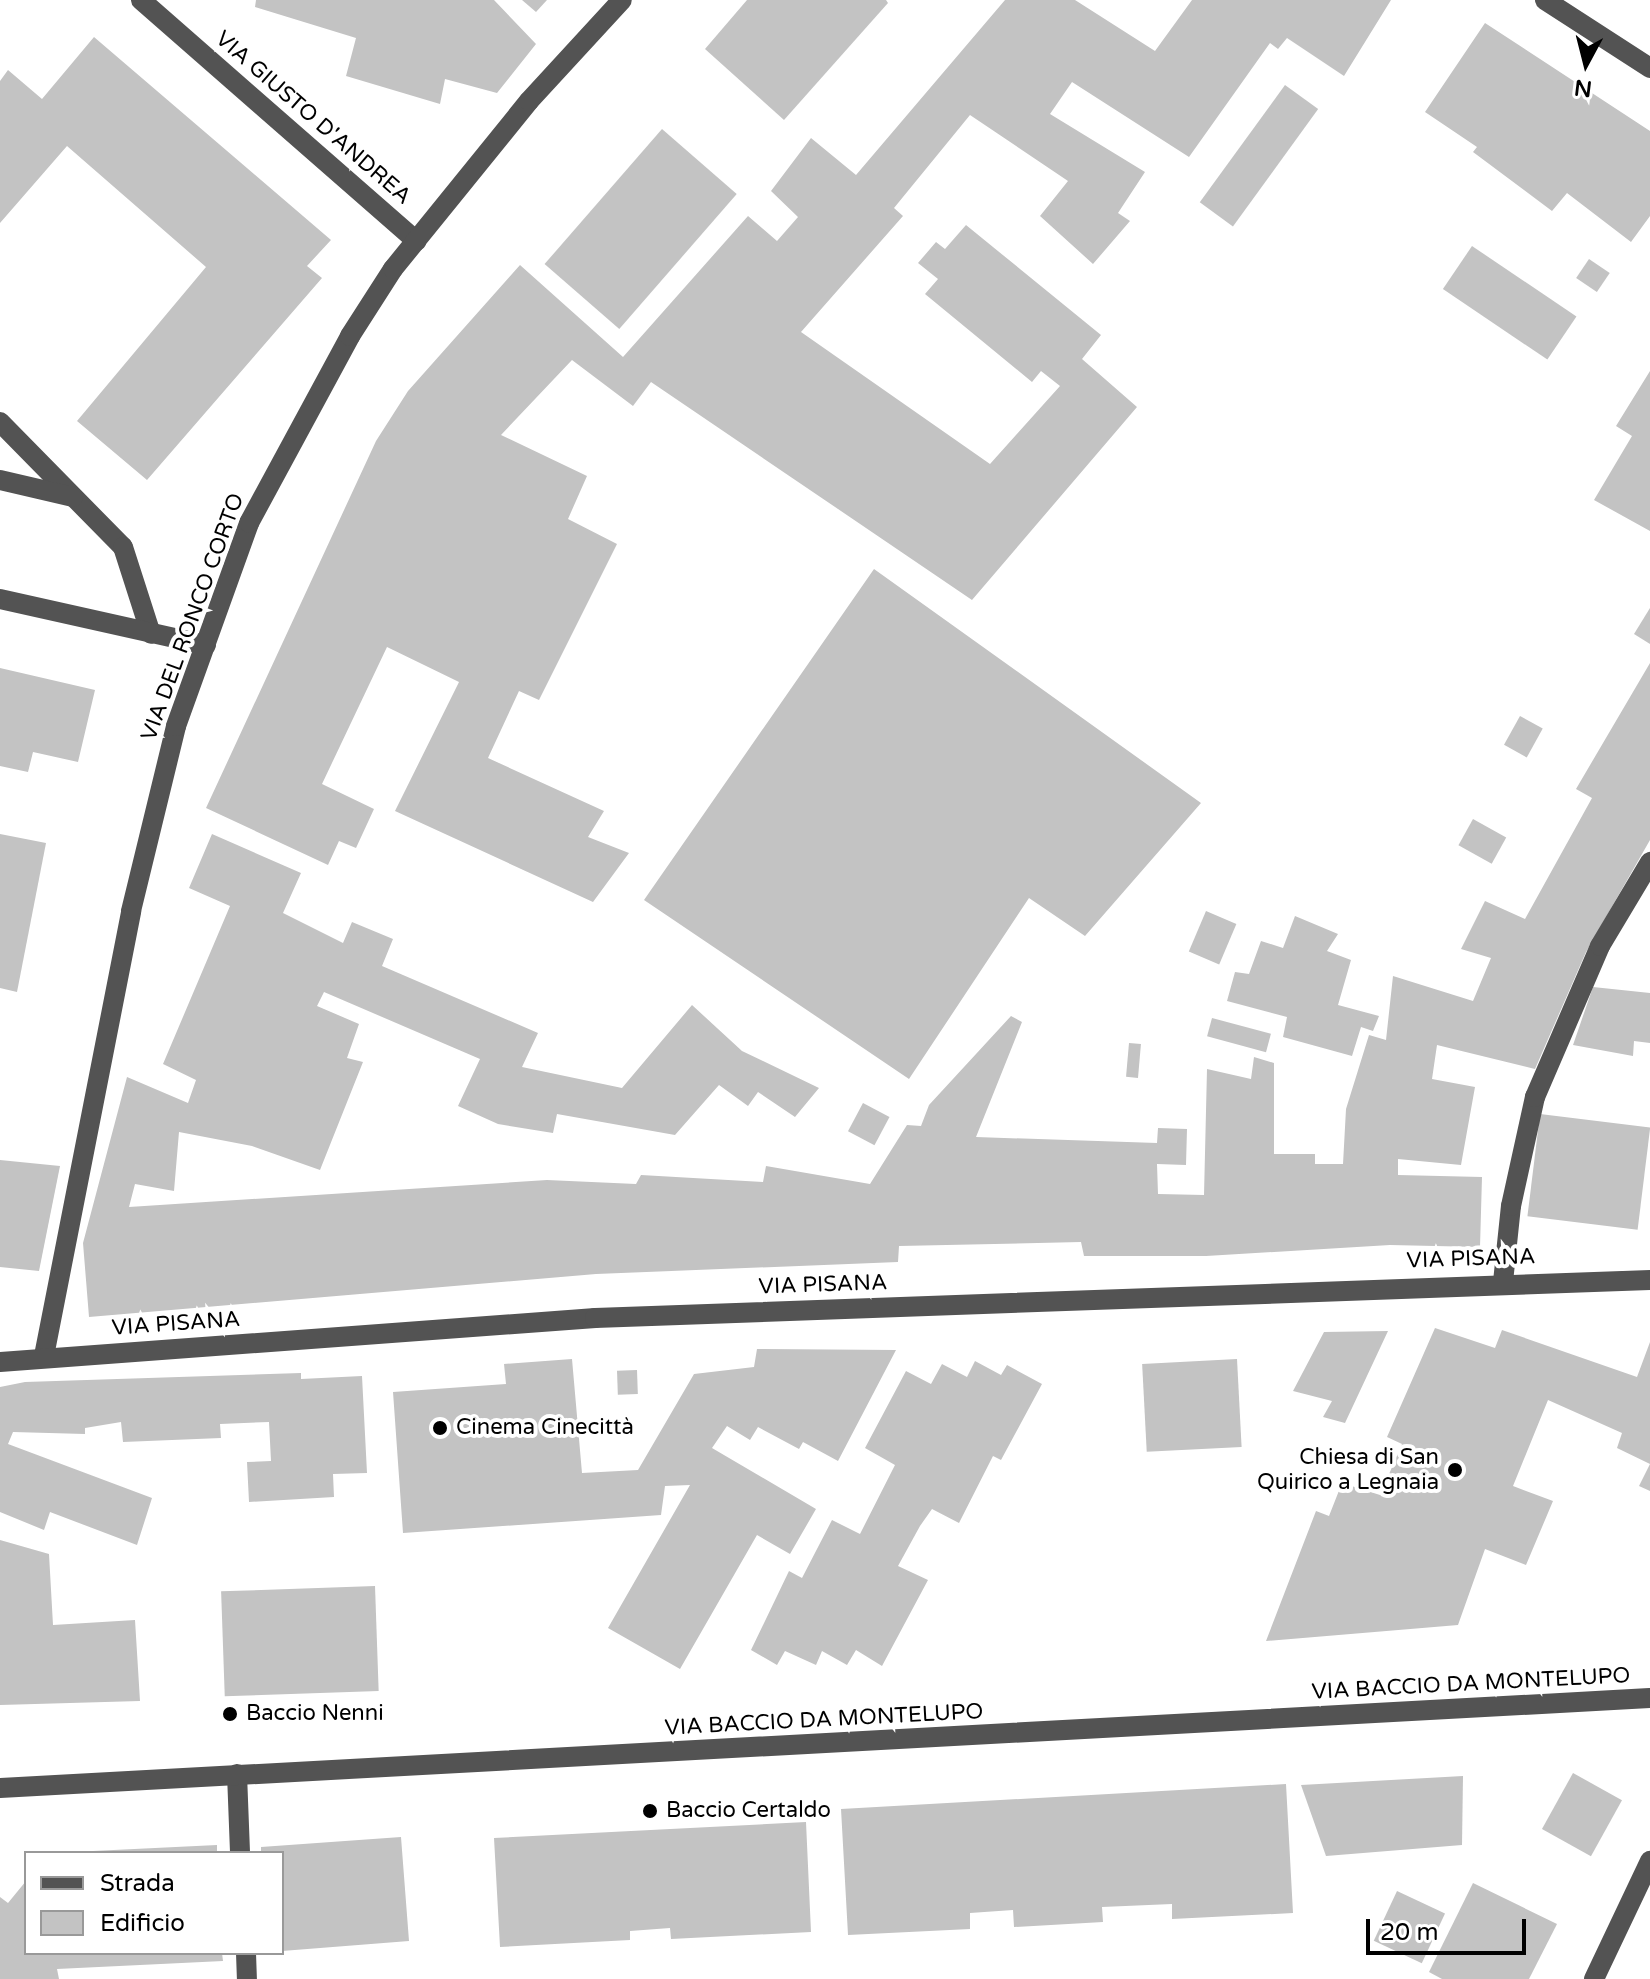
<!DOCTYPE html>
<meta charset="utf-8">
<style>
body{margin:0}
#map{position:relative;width:1650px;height:1979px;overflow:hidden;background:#fff;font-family:"Varela Round",sans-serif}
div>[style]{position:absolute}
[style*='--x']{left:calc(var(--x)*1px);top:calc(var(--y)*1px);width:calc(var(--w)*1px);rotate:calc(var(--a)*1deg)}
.building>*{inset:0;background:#c3c3c3;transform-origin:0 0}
.minor>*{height:20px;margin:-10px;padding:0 10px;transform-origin:10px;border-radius:10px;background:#535353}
.dots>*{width:22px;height:22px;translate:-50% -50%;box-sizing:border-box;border:4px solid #fff;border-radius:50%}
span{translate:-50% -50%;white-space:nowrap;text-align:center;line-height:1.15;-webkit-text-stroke:8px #fff;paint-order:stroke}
.street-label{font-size:22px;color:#000}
.poi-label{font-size:22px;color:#000}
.left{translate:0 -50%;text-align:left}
.right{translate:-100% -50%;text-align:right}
.legend{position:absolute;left:24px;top:1851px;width:260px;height:104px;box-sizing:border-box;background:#fff;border:2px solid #999;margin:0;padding:10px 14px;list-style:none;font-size:24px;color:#000}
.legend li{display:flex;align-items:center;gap:16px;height:40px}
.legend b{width:40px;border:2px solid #999}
.north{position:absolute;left:1546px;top:24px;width:80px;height:80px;-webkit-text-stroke:6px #fff;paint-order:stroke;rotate:187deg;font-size:22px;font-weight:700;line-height:32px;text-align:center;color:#000}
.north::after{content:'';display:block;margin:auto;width:28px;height:36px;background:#000;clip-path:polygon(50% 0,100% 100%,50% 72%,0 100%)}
.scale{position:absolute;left:1366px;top:1919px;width:160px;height:36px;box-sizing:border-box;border:4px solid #000;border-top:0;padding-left:10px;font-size:24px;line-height:28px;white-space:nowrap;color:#000;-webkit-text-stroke:6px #fff;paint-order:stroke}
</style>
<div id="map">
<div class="building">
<i style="clip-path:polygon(256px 0,494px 0,536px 44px,497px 93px,445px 79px,440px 104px,346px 76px,356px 38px,255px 7px)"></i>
<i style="clip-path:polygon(522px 0,547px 0,536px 12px)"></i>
<i style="clip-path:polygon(747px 0,886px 0,888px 3px,784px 120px,705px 49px)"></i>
<i style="clip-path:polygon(1005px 0,1075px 0,1155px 51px,1192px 0,1391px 0,1344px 76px,1287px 38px,1278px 49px,1270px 43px,1189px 157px,1072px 82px,1050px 114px,1145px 172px,1118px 213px,1130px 221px,1093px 264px,1040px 216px,1068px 181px,970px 115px,894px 208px,903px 216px,801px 332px,990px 464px,1060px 386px,1041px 371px,1032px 382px,925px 294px,938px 279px,918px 263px,936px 242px,945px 249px,966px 225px,1101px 335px,1082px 359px,1137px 407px,972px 600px,651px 382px,633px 406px,572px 360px,501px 435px,587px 476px,568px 519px,617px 544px,539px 700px,519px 691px,488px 758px,604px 811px,588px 837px,629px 853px,593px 902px,395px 811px,459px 682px,387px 647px,322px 784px,374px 809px,356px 848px,339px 841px,328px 865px,206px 808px,376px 441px,408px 391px,520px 265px,623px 357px,748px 216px,777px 241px,798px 217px,771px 191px,811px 138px,856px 175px)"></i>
<i style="clip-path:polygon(1485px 23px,1650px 131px,1650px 216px,1631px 242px,1567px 193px,1552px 211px,1473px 152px,1477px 147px,1425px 112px)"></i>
<i style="clip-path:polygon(94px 37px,331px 240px,307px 266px,322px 278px,147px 480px,77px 421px,206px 267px,67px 146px,0 223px,0 81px,8px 70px,42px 99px)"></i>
<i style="left:1285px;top:85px;width:41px;height:145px;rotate:36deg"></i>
<i style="left:662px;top:129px;width:99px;height:179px;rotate:41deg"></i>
<i style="left:1472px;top:246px;width:126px;height:52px;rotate:34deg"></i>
<i style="left:1589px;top:259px;width:25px;height:23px;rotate:34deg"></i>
<i style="clip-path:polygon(1650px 371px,1650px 531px,1594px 500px,1632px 436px,1616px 426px)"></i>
<i style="clip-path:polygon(874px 569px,1201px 803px,1085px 936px,1029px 898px,909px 1079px,644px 900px)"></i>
<i style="clip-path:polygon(1650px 608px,1650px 644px,1634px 634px)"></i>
<i style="clip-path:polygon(1650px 663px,1650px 840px,1586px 952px,1535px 1069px,1437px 1045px,1432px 1079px,1475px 1087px,1461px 1165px,1398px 1159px,1398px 1175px,1482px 1177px,1480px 1247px,1390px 1245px,1206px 1256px,1084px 1256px,1081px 1242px,899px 1246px,898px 1262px,596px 1274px,89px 1317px,83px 1243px,127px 1077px,188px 1103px,196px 1080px,163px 1064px,230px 906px,189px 888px,212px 834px,301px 873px,283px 913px,343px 943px,352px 922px,393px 939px,382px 966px,538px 1033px,522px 1067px,622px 1088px,692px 1005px,742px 1051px,819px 1088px,795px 1117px,758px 1092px,748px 1106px,719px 1085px,675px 1135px,557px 1114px,553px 1133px,498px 1124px,458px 1106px,480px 1059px,324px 992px,317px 1006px,359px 1024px,347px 1058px,363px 1062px,320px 1170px,252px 1146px,179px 1132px,174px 1191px,135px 1184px,129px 1207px,547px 1180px,636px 1184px,641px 1175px,763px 1182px,766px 1166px,870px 1184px,907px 1125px,921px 1126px,929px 1105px,1011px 1016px,1022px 1022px,976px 1137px,1157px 1143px,1158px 1128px,1187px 1129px,1186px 1165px,1157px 1164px,1158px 1194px,1204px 1195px,1207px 1069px,1251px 1079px,1254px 1057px,1274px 1063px,1274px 1154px,1315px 1154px,1315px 1164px,1343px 1164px,1346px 1109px,1369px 1035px,1386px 1040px,1393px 976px,1473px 1001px,1491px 958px,1461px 949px,1485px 901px,1525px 919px,1592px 798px,1576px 789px)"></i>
<i style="clip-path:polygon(0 668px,95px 690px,78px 762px,33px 752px,28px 772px,0 766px)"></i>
<i style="left:1520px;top:716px;width:26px;height:33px;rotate:29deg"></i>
<i style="left:1473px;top:819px;width:38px;height:30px;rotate:29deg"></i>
<i style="clip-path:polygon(0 834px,46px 843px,17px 992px,0 988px)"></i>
<i style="left:1206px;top:911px;width:33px;height:44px;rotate:23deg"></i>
<i style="clip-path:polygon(1295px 916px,1338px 934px,1327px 951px,1351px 960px,1338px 1005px,1379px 1016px,1373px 1031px,1361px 1027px,1352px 1056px,1283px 1037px,1287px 1017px,1227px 1001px,1235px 972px,1249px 974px,1261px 941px,1283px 948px)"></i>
<i style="clip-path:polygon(1593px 987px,1650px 993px,1650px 1043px,1634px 1041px,1633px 1056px,1573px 1045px)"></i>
<i style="left:1212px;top:1018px;width:61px;height:19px;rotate:15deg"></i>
<i style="left:1129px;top:1043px;width:12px;height:34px;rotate:5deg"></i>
<i style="left:863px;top:1103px;width:30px;height:32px;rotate:28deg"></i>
<i style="left:1540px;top:1114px;width:111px;height:103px;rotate:7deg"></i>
<i style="clip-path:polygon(0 1160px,60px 1166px,39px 1271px,0 1267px)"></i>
<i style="clip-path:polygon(1435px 1328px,1495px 1348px,1502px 1330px,1637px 1377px,1650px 1342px,1650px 1464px,1617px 1448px,1622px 1433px,1548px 1400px,1513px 1486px,1553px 1501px,1526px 1565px,1485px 1549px,1458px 1625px,1266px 1641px,1316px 1511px,1329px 1516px,1342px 1483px,1380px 1495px,1402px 1444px,1387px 1437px)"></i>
<i style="clip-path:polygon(1388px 1331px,1345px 1423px,1323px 1417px,1332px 1401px,1293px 1391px,1324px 1332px)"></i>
<i style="clip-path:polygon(757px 1349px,896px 1350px,838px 1461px,803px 1442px,799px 1449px,758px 1427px,750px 1440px,727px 1426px,712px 1448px,816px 1509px,790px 1554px,757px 1535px,680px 1669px,608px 1628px,690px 1485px,665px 1486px,661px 1515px,403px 1533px,393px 1392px,506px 1384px,504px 1364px,572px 1359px,582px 1473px,638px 1470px,694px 1374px,754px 1367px)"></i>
<i style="left:1237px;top:1359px;width:88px;height:95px;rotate:87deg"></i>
<i style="clip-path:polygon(975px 1361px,1001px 1375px,1007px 1365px,1042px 1384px,1001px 1460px,993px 1456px,959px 1523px,932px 1509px,920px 1526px,898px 1566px,928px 1580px,882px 1666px,856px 1650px,847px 1665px,822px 1651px,816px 1665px,785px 1651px,777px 1665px,751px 1650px,789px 1571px,802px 1578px,832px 1520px,860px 1534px,895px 1465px,865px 1448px,906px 1371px,931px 1384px,942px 1364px,967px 1377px)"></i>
<i style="left:637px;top:1370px;width:24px;height:20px;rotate:88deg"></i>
<i style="clip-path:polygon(301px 1373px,301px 1379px,362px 1376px,367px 1473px,333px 1474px,334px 1497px,249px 1502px,247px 1462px,271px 1461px,269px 1422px,220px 1424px,221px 1438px,123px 1442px,121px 1422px,85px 1428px,85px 1434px,13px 1432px,8px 1444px,152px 1498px,137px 1545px,50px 1512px,44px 1530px,0 1512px,0 1387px,25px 1382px)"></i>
<i style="clip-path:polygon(1650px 1464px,1650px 1491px,1639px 1486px)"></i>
<i style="clip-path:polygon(0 1540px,49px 1554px,53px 1625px,135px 1620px,140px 1701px,0 1705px)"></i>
<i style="left:375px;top:1586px;width:105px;height:154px;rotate:88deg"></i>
<i style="left:1573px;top:1773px;width:56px;height:64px;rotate:29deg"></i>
<i style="clip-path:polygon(1463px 1776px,1462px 1845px,1326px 1856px,1301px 1785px)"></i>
<i style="clip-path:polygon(1286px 1784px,1293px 1913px,1172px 1919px,1172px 1904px,1102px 1907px,1103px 1922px,1014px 1927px,1013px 1910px,970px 1913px,970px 1929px,848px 1935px,841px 1809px)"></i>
<i style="clip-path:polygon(806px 1822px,811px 1932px,671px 1939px,670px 1928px,630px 1931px,630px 1940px,500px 1947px,494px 1838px)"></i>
<i style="clip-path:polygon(401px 1837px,409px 1941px,282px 1951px,282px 1853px,261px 1853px,261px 1847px)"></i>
<i style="clip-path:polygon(217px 1845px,217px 1853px,93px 1853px,93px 1851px)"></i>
<i style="clip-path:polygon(26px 1881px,26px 1953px,222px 1953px,223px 1961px,57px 1969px,59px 1979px,0 1979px,0 1897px,8px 1903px)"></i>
<i style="clip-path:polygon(1473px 1883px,1557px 1924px,1529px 1979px,1442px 1979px,1429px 1972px)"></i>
<i style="left:1397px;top:1891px;width:53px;height:55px;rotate:25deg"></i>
</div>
<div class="minor">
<i style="--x:141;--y:0;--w:366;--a:41.2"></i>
<i style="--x:1545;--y:0;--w:125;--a:32.9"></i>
<i style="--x:0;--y:422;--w:175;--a:45.5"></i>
<i style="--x:123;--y:547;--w:91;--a:72.2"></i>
<i style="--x:0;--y:480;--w:75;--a:13.1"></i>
<i style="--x:0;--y:599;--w:211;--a:12.6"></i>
<i style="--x:1503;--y:1282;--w:76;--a:-84"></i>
<i style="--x:1511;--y:1206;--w:112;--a:-77.6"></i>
<i style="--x:1535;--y:1097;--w:164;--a:-66.7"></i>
<i style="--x:1600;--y:946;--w:98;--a:-59.2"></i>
<i style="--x:44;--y:1356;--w:453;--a:-78.9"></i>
<i style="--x:131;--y:911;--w:190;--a:-76.3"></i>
<i style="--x:176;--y:726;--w:216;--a:-70.2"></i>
<i style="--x:249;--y:523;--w:213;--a:-61.6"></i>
<i style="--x:350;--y:336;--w:80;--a:-57.3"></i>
<i style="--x:393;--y:269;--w:216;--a:-51"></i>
<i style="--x:529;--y:101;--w:137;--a:-47.4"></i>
<i style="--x:0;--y:1362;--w:597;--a:-4.23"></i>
<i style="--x:595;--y:1318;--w:1056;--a:-2.06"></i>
<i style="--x:237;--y:1774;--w:79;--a:87.8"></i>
<i style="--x:0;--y:1788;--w:1652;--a:-3.12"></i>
<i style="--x:246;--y:1953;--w:26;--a:88"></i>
<i style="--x:1594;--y:1979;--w:131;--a:-64.6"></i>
</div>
<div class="dots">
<i style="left:440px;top:1428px;background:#000"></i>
<i style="left:1455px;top:1470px;background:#000"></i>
<i style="left:230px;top:1714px;background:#000"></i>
<i style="left:650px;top:1811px;background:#000"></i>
</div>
<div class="street-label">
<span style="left:313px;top:118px;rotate:41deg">VIA GIUSTO D'ANDREA</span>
<span style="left:193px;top:617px;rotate:-70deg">VIA DEL RONCO CORTO</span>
<span style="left:1471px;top:1259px;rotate:-2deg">VIA PISANA</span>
<span style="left:823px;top:1285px;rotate:-2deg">VIA PISANA</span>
<span style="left:176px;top:1324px;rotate:-4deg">VIA PISANA</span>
<span style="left:1471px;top:1684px;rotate:-3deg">VIA BACCIO DA MONTELUPO</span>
<span style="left:824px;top:1720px;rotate:-3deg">VIA BACCIO DA MONTELUPO</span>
</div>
<div class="poi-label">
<span class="left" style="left:456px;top:1428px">Cinema Cinecittà</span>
<span class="right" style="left:1439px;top:1470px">Chiesa di San<br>Quirico a Legnaia</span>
<span class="left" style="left:246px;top:1714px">Baccio Nenni</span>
<span class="left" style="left:666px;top:1811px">Baccio Certaldo</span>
</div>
<ul class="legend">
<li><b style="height:10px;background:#535353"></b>Strada</li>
<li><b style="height:22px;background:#c3c3c3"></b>Edificio</li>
</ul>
<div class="north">N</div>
<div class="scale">20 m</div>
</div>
